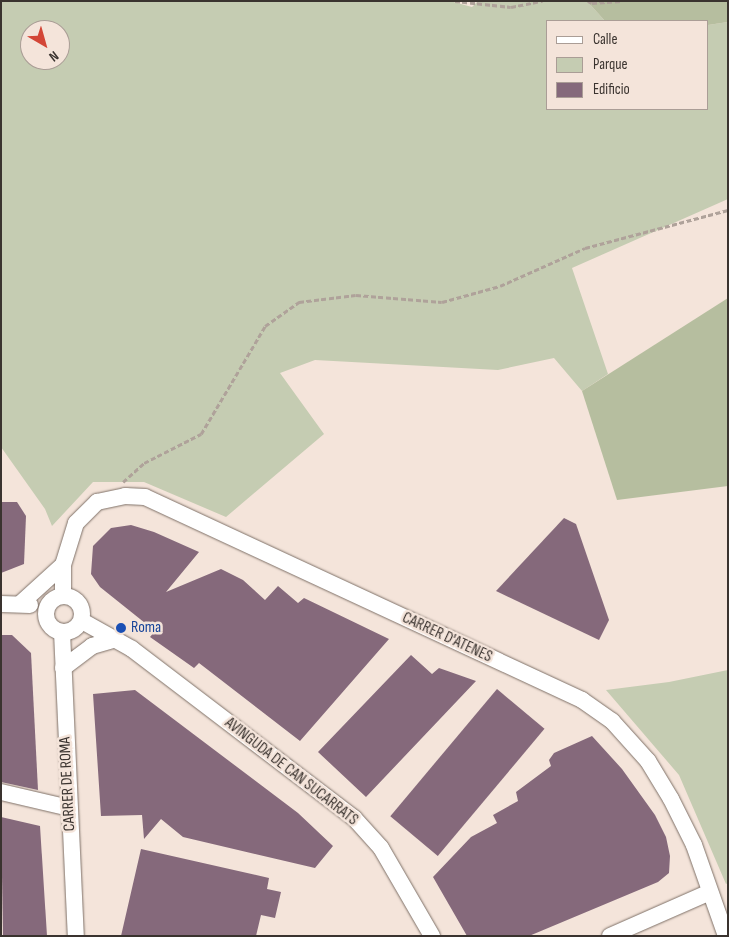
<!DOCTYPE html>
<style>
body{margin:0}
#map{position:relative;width:729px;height:937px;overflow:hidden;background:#f4e4da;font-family:"Sofia Sans Condensed",sans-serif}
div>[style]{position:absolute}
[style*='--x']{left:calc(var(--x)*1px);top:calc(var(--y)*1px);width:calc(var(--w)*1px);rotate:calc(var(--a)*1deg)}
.green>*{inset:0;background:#c5ccb2}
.forest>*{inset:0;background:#b6be9f}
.building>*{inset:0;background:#85697b;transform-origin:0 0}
.path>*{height:2.5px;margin-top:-1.25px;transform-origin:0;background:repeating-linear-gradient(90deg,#afa29a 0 5px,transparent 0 7.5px)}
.roads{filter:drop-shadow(0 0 1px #7f7168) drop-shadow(0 0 1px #7f7168)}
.minor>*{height:16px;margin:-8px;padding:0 8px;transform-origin:8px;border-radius:8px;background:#fff}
.minor>.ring{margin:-8px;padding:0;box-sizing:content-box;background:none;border:16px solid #fff;border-radius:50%}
.dots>*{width:14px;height:14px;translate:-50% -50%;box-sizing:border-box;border:2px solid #f4e4da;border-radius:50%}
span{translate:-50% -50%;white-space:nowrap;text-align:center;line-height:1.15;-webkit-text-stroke:5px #f4e4da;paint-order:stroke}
.transit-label{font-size:16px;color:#164399}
.left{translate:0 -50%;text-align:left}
.street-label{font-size:16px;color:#3a332f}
.frame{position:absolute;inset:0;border:2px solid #3a332f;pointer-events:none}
.legend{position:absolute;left:546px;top:20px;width:162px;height:90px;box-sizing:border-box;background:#f4e4da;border:1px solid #aa9d96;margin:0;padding:6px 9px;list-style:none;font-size:15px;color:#3a332f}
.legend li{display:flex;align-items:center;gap:10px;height:25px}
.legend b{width:25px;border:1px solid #aa9d96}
.north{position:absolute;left:20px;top:20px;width:50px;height:50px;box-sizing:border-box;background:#f4e4da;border:1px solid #aa9d96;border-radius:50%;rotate:142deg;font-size:14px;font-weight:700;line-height:20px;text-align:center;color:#3a332f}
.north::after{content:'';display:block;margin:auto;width:18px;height:22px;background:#d34637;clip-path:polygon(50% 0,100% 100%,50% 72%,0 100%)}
</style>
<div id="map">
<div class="green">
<i style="clip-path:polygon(evenodd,1px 1px,450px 1px,472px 7px,478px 1px,587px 1px,605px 21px,548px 21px,548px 109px,708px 109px,708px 25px,728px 22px,728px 199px,572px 268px,608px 374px,582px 391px,554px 358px,498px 370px,315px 360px,280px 373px,324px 434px,226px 517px,144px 482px,93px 482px,52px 526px,45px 509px,1px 447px,1px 1px,30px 30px,60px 30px,60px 60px,30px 60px,30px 30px)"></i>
<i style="clip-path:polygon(728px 670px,728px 883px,726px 884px,679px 775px,606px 690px,669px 682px)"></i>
</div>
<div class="forest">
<i style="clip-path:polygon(587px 1px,728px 1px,728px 22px,708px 25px,708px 21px,605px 21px)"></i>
<i style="clip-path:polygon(728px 298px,728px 486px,617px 500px,582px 391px)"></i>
</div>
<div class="building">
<i style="clip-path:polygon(1px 502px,17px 502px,26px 516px,24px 564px,1px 573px)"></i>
<i style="clip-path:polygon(564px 518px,576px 524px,609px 620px,599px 640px,496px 591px)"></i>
<i style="clip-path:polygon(131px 525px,154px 532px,199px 552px,166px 592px,221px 569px,243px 580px,265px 600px,278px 586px,298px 603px,304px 598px,389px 639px,300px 741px,199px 663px,194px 668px,150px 637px,155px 631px,100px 587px,91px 574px,93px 546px,111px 528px)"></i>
<i style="clip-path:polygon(1px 635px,12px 635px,31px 653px,38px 790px,1px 782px)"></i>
<i style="clip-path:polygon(411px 655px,432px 674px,439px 668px,476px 681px,366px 797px,318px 752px)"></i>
<i style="left:497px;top:689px;width:62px;height:166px;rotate:40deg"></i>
<i style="clip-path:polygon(135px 690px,298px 813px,333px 846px,315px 868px,183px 837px,161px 819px,144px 839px,142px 815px,101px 816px,93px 694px)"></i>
<i style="clip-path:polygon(592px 736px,622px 769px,655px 815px,666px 837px,670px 856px,669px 873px,658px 882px,529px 936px,467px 936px,433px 877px,471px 837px,497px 823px,493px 815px,518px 801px,516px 792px,551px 766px,549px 760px,554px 753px)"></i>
<i style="clip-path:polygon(1px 817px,40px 826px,47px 936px,3px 936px)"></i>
<i style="clip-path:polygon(141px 849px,269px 878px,267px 889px,281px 892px,275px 918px,261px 915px,256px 936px,121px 936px)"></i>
</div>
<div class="path">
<i style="--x:455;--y:1;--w:56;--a:6.1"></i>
<i style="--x:511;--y:7;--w:32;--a:-11"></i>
<i style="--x:588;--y:1;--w:4;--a:27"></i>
<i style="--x:592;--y:3;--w:30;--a:-4"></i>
<i style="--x:123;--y:482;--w:28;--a:-42"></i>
<i style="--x:144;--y:463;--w:64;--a:-27"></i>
<i style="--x:201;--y:434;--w:126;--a:-59.3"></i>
<i style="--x:265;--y:326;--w:42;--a:-35.2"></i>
<i style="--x:299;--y:302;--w:57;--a:-7"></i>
<i style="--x:356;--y:295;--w:86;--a:4.7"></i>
<i style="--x:442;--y:302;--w:60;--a:-15.4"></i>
<i style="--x:500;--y:286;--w:93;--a:-24.1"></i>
<i style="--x:585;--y:248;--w:148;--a:-14.9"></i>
</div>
<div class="roads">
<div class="minor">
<i class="ring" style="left:46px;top:596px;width:20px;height:20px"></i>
<i style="--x:63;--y:596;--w:31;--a:-90"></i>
<i style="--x:63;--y:565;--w:44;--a:-72.8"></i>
<i style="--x:76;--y:523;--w:30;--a:-45"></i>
<i style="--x:97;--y:502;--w:29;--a:-12"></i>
<i style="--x:125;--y:496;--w:20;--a:3"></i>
<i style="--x:145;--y:497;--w:482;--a:24.9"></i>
<i style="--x:582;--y:700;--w:37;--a:35"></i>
<i style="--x:612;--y:721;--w:54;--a:48"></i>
<i style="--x:648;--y:761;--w:44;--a:58.8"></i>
<i style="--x:671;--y:799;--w:51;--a:63.4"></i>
<i style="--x:694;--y:845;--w:96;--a:70.6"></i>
<i style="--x:1;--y:604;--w:29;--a:2"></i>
<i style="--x:20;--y:604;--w:58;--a:-42.2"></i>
<i style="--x:82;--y:621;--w:57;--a:29.2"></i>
<i style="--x:132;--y:649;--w:279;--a:37.3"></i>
<i style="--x:354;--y:818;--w:40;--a:48"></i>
<i style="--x:381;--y:848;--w:102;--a:59.9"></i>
<i style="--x:62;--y:632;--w:304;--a:87.4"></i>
<i style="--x:63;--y:668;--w:36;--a:-37"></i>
<i style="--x:92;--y:646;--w:25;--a:-16"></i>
<i style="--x:1;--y:792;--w:70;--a:13.2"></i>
<i style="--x:610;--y:936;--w:109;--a:-23.7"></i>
</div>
</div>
<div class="dots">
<i style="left:121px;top:628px;background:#1a4fb4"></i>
</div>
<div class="transit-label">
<span class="left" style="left:131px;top:628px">Roma</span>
</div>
<div class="street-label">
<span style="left:447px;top:638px;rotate:25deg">CARRER D'ATENES</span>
<span style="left:291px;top:772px;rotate:38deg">AVINGUDA DE CAN SUCARRATS</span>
<span style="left:68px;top:784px;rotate:-93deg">CARRER DE ROMA</span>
</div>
<div class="frame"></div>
<ul class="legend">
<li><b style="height:6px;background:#fff"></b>Calle</li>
<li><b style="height:14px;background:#c5ccb2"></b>Parque</li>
<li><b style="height:14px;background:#85697b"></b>Edificio</li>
</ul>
<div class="north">N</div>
</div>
